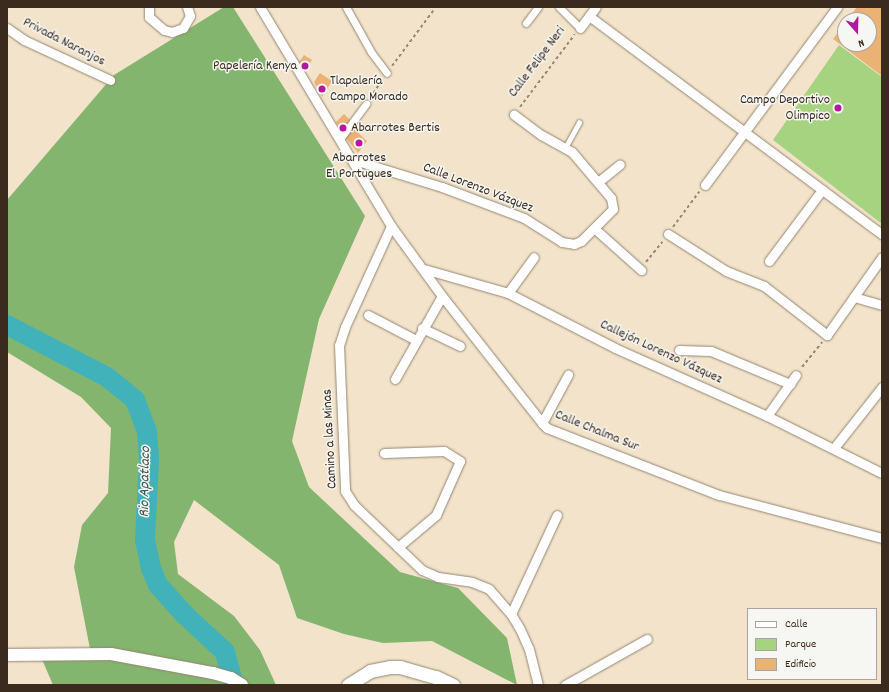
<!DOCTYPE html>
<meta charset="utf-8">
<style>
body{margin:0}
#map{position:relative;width:889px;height:692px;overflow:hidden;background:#f2e3ca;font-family:Dekko,sans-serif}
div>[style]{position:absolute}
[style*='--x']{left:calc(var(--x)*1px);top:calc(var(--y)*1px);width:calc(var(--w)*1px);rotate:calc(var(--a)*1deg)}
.green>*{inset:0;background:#a6d380}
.forest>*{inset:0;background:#84b56e}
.river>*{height:20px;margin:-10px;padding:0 10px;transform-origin:10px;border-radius:10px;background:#42b2ba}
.building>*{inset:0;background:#ebb275}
.path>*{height:2px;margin-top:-1px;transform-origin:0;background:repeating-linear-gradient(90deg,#968674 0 3px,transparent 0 6px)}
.roads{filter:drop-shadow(0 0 1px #968674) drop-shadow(0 0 1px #968674)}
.service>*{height:4.5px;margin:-2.25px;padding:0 2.25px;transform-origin:2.25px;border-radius:2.25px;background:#fff}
.pedestrian>*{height:7px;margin:-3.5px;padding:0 3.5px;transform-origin:3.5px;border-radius:3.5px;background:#fff}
.minor>*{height:9px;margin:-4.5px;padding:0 4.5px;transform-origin:4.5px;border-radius:4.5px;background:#fff}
.tertiary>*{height:12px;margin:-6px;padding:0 6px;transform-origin:6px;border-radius:6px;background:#fff}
.secondary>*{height:13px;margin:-6.5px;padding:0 6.5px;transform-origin:6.5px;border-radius:6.5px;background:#fff}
.dots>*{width:11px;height:11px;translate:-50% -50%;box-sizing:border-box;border:2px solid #f6f6f2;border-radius:50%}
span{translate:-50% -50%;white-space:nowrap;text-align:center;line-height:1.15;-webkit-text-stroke:3px #f6f6f2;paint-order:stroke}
.street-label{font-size:14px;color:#3b2a1e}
.poi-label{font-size:14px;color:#3b2a1e}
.right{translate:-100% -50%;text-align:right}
.left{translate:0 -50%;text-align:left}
.water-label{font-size:15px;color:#3d5a55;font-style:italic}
.frame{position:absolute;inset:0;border:8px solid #3b2a1e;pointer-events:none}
.legend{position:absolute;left:747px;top:608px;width:130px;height:72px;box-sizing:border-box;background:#f6f6f2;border:1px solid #aba49d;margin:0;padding:5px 7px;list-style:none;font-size:12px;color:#3b2a1e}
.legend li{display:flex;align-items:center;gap:8px;height:20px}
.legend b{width:20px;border:1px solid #aba49d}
.north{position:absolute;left:837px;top:12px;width:40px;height:40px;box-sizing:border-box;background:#f6f6f2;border:1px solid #aba49d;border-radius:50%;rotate:160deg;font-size:11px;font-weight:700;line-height:16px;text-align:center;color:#3b2a1e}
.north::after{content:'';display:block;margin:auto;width:14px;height:18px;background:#b5179e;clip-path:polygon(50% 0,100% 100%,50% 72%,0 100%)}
</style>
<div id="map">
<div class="green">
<i style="clip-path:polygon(839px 45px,882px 77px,882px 224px,773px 140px)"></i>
</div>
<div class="forest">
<i style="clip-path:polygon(224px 7px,233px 7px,365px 216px,319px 319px,292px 441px,309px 487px,400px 572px,458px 588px,507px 638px,517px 685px,432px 641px,383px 643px,344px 634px,297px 618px,279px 565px,194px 500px,174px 542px,178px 574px,234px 616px,260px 650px,276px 685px,53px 685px,41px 657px,91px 654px,74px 567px,82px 525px,108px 493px,111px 428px,81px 397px,7px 352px,7px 200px,114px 75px)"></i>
</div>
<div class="river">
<i style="--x:7;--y:325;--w:113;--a:27.5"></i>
<i style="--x:107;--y:377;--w:36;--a:39"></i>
<i style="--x:135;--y:400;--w:33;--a:69"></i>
<i style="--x:147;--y:431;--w:29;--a:86"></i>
<i style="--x:149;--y:460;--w:80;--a:92.9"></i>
<i style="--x:145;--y:540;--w:29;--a:78"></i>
<i style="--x:151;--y:568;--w:18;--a:68"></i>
<i style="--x:158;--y:585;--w:40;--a:48"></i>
<i style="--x:185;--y:615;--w:54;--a:42.8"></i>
<i style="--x:225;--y:652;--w:34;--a:75"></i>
</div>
<div class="building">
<i style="clip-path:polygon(857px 7px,882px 7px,882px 76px,833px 39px,845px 23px,845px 44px,869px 44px,869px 20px,847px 20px)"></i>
<i style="clip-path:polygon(304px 55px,312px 60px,305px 70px,299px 62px)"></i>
<i style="clip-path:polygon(320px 73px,332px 81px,322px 97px,314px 82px)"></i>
<i style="clip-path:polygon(344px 114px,352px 122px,342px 133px,336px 122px)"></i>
<i style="clip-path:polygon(353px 128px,367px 141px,358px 153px,346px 138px)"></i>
</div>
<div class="path">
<i style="--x:392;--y:66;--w:69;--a:-53.3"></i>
<i style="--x:370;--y:98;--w:22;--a:-56"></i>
<i style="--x:520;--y:107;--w:91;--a:-53"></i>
<i style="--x:673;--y:227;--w:44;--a:-53.4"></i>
<i style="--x:646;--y:262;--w:26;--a:-51"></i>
<i style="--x:802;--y:367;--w:32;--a:-51"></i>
</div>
<div class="roads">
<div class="service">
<i style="--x:565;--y:148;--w:29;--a:-61"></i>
</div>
<div class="pedestrian">
<i style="--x:346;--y:7;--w:51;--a:60.9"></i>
<i style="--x:371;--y:52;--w:26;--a:53"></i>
<i style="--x:559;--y:7;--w:30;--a:45"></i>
<i style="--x:526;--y:23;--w:20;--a:-53"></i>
<i style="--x:340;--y:139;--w:44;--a:-53.4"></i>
</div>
<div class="minor">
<i style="--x:149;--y:7;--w:10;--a:90"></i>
<i style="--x:149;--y:17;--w:20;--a:41"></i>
<i style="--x:164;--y:30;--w:8;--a:14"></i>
<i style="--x:172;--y:32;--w:12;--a:-20"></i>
<i style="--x:183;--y:28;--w:14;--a:-60"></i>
<i style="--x:190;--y:16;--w:9;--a:-108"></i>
<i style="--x:260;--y:7;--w:255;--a:59.1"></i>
<i style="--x:391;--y:226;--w:87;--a:53.9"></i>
<i style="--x:442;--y:296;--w:162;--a:51.8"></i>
<i style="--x:542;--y:423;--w:7;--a:45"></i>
<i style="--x:547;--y:428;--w:185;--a:21.3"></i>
<i style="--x:719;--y:495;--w:169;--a:14.8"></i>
<i style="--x:589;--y:16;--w:365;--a:36.7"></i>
<i style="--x:7;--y:28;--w:21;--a:35"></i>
<i style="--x:24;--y:40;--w:95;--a:24.9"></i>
<i style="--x:580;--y:28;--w:26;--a:-53"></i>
<i style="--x:354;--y:160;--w:92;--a:17.1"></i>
<i style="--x:442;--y:187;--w:88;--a:20.7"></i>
<i style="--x:524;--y:218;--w:45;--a:32.3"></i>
<i style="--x:562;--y:242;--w:12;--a:9"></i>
<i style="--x:574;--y:244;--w:8;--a:-23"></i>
<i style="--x:581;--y:241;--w:45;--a:-45"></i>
<i style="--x:613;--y:209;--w:11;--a:-100"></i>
<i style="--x:611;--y:198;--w:60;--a:-130.3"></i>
<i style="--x:572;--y:152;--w:35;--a:-151"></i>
<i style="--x:541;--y:135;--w:34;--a:-143"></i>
<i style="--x:598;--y:182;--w:28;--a:-39"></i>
<i style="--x:705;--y:185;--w:222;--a:-53.4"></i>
<i style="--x:391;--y:226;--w:111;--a:114.5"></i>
<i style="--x:345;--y:327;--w:19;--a:108"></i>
<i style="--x:339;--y:345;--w:146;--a:87.6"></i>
<i style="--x:345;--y:491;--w:17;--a:57"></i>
<i style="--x:354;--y:505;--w:94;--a:43.7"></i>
<i style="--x:422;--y:570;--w:17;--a:24"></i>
<i style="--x:438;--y:577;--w:34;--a:8"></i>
<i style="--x:472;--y:582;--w:18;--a:22"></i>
<i style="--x:489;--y:589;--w:33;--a:49"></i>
<i style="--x:511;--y:614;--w:17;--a:59"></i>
<i style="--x:520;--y:629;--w:22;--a:66"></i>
<i style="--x:529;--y:649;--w:37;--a:76"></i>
<i style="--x:595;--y:229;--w:62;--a:41.7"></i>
<i style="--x:668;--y:234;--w:69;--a:32.5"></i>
<i style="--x:726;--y:271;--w:41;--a:21.5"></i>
<i style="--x:764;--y:286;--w:80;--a:37.9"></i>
<i style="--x:827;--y:335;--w:95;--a:-54.8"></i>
<i style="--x:769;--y:261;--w:89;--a:-53.3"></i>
<i style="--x:424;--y:269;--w:87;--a:15.9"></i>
<i style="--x:508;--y:293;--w:120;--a:27.2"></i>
<i style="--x:615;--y:348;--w:167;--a:24.1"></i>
<i style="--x:767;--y:416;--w:128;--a:26.4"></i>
<i style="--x:508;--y:293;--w:44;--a:-54.2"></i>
<i style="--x:854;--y:297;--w:29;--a:16"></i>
<i style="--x:368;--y:315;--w:54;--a:27.5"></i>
<i style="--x:422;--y:328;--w:42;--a:25.3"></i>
<i style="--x:679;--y:350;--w:32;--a:2"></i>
<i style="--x:711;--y:351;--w:86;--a:22.7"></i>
<i style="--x:395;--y:379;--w:95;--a:-60.5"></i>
<i style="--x:767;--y:416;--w:50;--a:-54.7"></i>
<i style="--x:542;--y:423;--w:55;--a:-61.6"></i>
<i style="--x:834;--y:448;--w:78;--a:-51.8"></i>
<i style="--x:384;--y:453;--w:60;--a:-1.9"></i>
<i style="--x:444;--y:451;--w:19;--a:32"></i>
<i style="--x:460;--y:461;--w:59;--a:114"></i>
<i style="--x:436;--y:515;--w:50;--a:139.9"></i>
<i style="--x:511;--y:614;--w:109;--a:-65.1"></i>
<i style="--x:565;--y:685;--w:94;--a:-29.3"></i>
</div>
<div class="tertiary">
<i style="--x:7;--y:655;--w:104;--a:-0.6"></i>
<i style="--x:111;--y:654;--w:104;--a:10.6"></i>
<i style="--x:213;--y:673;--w:19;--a:16"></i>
<i style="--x:231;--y:678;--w:13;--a:32"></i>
</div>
<div class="secondary">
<i style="--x:348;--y:685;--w:26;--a:-32"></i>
<i style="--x:370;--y:671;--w:20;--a:-11"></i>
<i style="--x:390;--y:667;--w:10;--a:0"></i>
<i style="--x:400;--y:667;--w:37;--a:16"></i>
<i style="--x:436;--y:677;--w:19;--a:25"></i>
</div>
</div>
<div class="dots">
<i style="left:305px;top:66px;background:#b5179e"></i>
<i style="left:322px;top:89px;background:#b5179e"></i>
<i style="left:838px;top:108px;background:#b5179e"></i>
<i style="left:343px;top:128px;background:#b5179e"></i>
<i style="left:359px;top:143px;background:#b5179e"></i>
</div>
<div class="street-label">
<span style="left:64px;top:42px;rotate:27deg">Privada Naranjos</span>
<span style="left:537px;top:62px;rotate:-53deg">Calle Felipe Neri</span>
<span style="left:478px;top:188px;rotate:21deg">Calle Lorenzo Vázquez</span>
<span style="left:661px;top:352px;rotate:25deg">Callejón Lorenzo Vázquez</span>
<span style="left:597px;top:431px;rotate:22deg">Calle Chalma Sur</span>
<span style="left:330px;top:439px;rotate:-93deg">Camino a las Minas</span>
</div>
<div class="poi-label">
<span class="right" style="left:297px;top:66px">Papelería Kenya</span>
<span class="left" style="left:330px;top:89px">Tlapalería<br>Campo Morado</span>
<span class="right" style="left:830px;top:108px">Campo Deportivo<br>Olimpico</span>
<span class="left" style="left:351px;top:128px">Abarrotes Bertis</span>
<span style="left:359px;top:166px">Abarrotes<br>El Portugues</span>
</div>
<div class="water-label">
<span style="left:146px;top:482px;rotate:-89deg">Rio Apatlaco</span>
</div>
<div class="frame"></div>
<ul class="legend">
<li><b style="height:5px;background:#fff"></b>Calle</li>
<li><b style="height:11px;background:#a6d380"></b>Parque</li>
<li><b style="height:11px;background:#ebb275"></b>Edificio</li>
</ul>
<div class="north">N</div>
</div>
